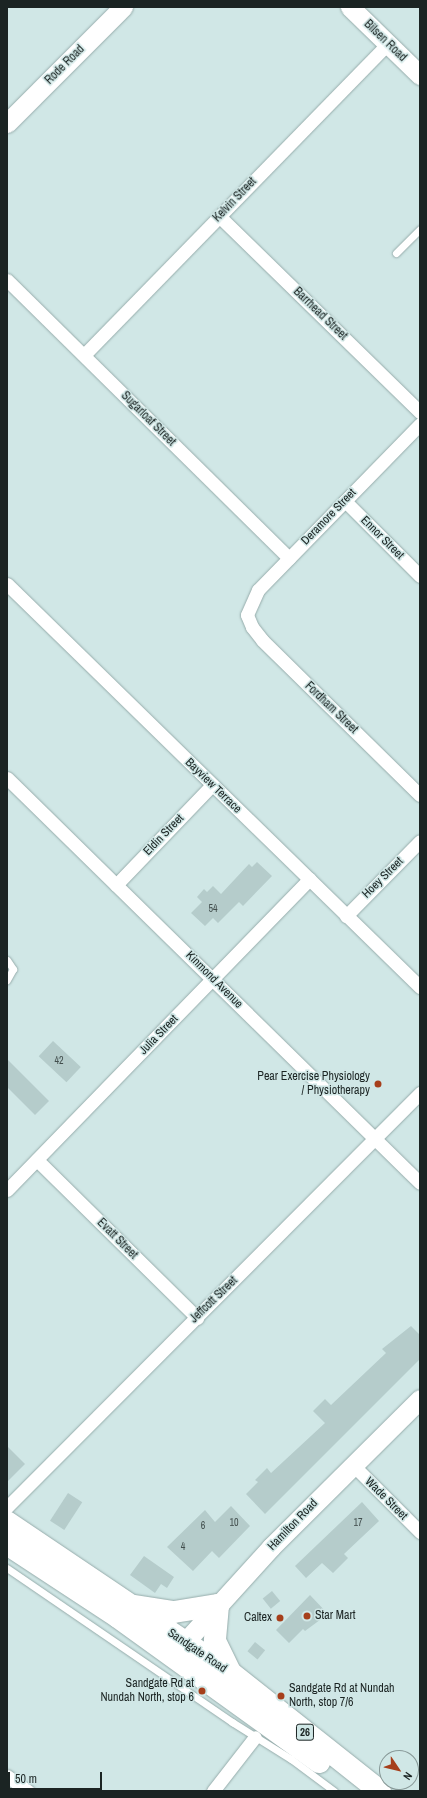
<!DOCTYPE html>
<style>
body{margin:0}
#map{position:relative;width:427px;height:1798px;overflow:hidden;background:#d0e7e6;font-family:"Archivo Narrow",sans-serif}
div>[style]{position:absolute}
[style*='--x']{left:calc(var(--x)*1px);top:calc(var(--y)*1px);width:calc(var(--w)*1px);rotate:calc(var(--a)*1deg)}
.building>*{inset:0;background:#b5cccb;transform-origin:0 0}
.roads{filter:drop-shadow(0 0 1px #96acab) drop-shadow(0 0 1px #96acab)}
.lane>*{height:7px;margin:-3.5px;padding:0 3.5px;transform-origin:3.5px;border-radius:3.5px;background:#fff}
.street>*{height:13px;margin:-6.5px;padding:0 6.5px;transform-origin:6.5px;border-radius:6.5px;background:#fff}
.secondary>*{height:19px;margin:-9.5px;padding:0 9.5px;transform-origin:9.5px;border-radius:9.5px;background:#fff}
.highway>*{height:22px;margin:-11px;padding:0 11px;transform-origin:11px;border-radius:11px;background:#fff}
.dots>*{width:11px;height:11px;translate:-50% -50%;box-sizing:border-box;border:2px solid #d0e7e6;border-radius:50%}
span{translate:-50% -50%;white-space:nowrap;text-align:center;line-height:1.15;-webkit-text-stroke:3px #d0e7e6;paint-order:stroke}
.number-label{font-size:10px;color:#424e4d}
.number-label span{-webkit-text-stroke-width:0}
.shield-label span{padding:1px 3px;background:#d0e7e6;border:1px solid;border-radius:3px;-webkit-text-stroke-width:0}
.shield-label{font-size:11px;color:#1b2423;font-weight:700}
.street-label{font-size:12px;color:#1b2423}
.poi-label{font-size:12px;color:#1b2423}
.right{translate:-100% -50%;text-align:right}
.left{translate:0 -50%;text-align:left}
.frame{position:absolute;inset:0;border:8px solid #1b2423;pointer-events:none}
.north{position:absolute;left:379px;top:1750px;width:40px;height:40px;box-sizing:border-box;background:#d0e7e6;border:1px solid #889998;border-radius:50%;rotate:125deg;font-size:11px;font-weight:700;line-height:16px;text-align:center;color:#1b2423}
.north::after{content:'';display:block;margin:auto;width:14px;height:18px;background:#a63f1b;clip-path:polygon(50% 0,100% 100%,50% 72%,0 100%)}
.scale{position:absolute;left:8px;top:1772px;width:94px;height:18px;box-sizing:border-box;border:2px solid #1b2423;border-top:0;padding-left:5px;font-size:12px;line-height:14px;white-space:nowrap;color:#1b2423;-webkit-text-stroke:3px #d0e7e6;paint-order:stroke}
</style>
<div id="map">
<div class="building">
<i style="clip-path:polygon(257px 862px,272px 876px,243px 906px,239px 902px,218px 923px,213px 918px,205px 926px,191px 913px,202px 902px,197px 897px,204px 889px,207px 892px,213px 886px,221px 894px,249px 864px,252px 867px)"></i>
<i style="left:53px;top:1041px;width:38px;height:21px;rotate:43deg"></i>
<i style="clip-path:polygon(7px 1059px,49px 1101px,35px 1115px,7px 1087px)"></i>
<i style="clip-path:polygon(411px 1326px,420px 1335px,420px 1359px,265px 1514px,246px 1494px,258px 1482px,255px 1480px,267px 1468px,271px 1473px,325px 1423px,313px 1411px,325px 1399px,331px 1405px,386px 1353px,382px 1349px)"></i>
<i style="clip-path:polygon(7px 1446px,25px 1464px,7px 1482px)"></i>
<i style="left:68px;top:1493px;width:17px;height:33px;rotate:33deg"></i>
<i style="clip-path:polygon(362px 1502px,379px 1521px,344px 1554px,348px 1558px,333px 1573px,322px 1563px,306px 1578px,295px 1566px)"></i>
<i style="clip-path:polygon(231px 1506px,250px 1526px,219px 1558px,212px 1551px,193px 1571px,167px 1547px,205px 1510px,215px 1522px)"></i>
<i style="clip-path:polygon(144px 1556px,174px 1577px,167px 1588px,161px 1584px,155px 1593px,130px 1575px)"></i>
<i style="left:272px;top:1591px;width:13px;height:12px;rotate:51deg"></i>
<i style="clip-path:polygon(310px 1595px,328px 1614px,305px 1631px,303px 1629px,289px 1643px,276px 1630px)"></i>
<i style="left:255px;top:1642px;width:13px;height:12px;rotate:39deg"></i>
</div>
<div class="roads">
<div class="lane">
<i style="--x:396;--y:253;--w:34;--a:-45"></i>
<i style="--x:7;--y:960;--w:11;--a:56"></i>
<i style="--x:13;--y:969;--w:13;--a:119"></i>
<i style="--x:7;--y:1568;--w:273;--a:34.4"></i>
<i style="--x:232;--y:1722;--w:70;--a:32.1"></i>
<i style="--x:291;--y:1759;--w:54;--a:36.7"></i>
</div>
<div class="street">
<i style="--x:219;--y:216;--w:281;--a:44.3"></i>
<i style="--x:7;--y:280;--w:396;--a:44.6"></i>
<i style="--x:84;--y:355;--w:434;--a:-45.7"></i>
<i style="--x:420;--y:424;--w:232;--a:134.3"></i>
<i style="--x:258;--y:590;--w:27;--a:114"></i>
<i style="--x:247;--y:615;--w:13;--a:67"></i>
<i style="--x:252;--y:627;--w:16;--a:52"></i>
<i style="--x:262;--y:640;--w:221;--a:44.5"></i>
<i style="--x:345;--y:501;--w:106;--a:45"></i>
<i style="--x:7;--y:584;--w:577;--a:44.3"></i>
<i style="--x:7;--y:778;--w:578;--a:44.44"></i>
<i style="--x:116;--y:885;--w:139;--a:-46.2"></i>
<i style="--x:346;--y:916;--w:105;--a:-45.4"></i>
<i style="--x:37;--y:1160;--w:225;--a:44.6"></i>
<i style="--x:7;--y:1190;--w:434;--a:-45.8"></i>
<i style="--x:353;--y:1465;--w:95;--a:45"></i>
<i style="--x:7;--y:1507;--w:585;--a:-45.07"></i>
<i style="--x:7;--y:1776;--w:26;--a:36"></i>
<i style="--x:213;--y:1791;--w:68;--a:-52.1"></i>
</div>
<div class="secondary">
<i style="--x:350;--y:7;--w:98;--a:44.2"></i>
<i style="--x:7;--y:123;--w:164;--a:-45"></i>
<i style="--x:175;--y:1653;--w:143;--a:-47.8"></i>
<i style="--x:271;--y:1547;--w:210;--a:-44.8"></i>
</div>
<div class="highway">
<i style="--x:7;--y:1522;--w:270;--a:34"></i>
<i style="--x:231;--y:1673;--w:190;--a:38.4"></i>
<i style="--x:7;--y:1544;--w:133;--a:33.3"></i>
<i style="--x:118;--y:1617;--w:248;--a:35.8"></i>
<i style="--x:135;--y:1606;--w:39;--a:9"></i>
<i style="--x:174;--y:1612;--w:45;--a:-9"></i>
<i style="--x:218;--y:1605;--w:36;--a:95"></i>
<i style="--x:215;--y:1641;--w:32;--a:64"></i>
</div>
</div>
<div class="dots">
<i style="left:378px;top:1084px;background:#a63f1b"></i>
<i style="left:307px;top:1616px;background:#a63f1b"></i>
<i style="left:280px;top:1618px;background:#a63f1b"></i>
<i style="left:202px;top:1691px;background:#a63f1b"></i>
<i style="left:281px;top:1696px;background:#a63f1b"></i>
</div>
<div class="number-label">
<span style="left:213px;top:909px">54</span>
<span style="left:59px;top:1061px">42</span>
<span style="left:234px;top:1523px">10</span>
<span style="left:358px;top:1523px">17</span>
<span style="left:203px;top:1526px">6</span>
<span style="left:183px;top:1547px">4</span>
</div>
<div class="shield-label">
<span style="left:305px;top:1732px">26</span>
</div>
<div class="street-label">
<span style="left:385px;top:41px;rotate:44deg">Bilsen Road</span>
<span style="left:65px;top:65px;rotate:-45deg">Rode Road</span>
<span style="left:235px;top:200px;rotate:-46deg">Kelvin Street</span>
<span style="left:320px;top:314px;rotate:44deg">Barrhead Street</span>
<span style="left:148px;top:419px;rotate:45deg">Sugarloaf Street</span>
<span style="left:329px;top:517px;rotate:-46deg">Deramore Street</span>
<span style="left:382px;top:538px;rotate:45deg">Ennor Street</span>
<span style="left:331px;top:708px;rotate:44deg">Fordham Street</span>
<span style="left:213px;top:786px;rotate:44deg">Bayview Terrace</span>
<span style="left:164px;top:835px;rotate:-46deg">Eldin Street</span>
<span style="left:383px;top:878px;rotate:-45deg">Hoey Street</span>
<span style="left:214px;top:980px;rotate:45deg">Kinmond Avenue</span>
<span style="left:159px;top:1035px;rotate:-46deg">Julia Street</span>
<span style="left:117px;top:1239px;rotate:45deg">Evatt Street</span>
<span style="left:214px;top:1300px;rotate:-44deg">Jeffcott Street</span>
<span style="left:386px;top:1499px;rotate:45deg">Wade Street</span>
<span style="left:293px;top:1525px;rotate:-46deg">Hamilton Road</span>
<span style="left:197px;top:1651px;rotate:34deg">Sandgate Road</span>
</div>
<div class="poi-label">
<span class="right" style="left:370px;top:1084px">Pear Exercise Physiology<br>/ Physiotherapy</span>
<span class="left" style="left:315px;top:1616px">Star Mart</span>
<span class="right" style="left:272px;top:1618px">Caltex</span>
<span class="right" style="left:194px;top:1691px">Sandgate Rd at<br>Nundah North, stop 6</span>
<span class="left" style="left:289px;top:1696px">Sandgate Rd at Nundah<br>North, stop 7/6</span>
</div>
<div class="frame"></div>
<div class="north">N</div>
<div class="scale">50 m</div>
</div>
